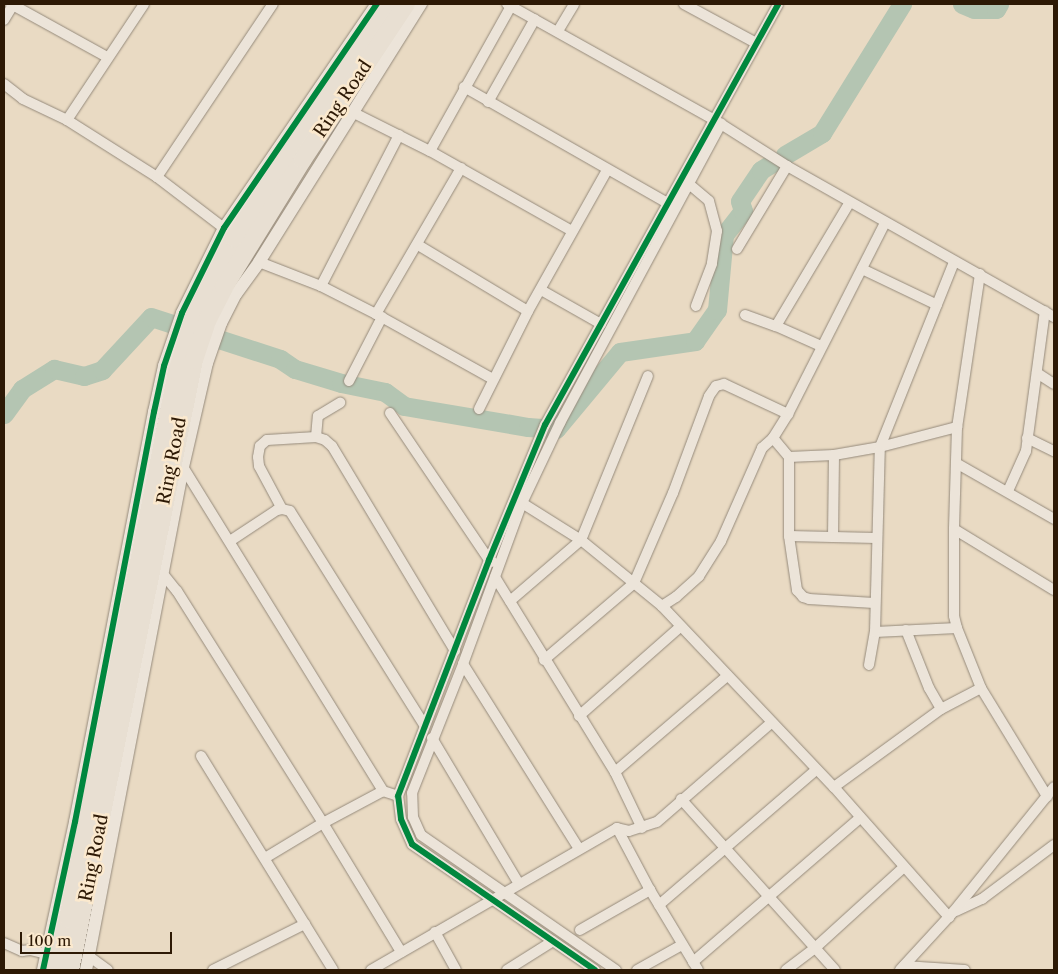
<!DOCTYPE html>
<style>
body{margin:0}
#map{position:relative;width:1058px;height:974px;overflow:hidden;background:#e9dac3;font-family:"Libre Caslon Text",serif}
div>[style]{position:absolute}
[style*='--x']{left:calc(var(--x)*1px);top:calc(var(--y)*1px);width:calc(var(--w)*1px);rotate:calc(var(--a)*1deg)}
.river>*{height:19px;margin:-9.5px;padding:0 9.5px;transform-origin:9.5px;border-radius:9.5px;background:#b4c5b2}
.roads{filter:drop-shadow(0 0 1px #958a7b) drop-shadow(0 0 1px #958a7b)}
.minor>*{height:10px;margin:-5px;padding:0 5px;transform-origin:5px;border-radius:5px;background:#ece4d9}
.tertiary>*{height:12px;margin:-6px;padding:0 6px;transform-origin:6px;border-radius:6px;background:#ece4d9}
.trunk>*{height:18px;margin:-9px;padding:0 9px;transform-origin:9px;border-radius:9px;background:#e8dfd2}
.cycleway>*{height:6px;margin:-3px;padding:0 3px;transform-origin:3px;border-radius:3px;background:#00873e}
span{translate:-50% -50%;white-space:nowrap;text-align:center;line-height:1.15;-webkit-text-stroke:5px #fbe9ce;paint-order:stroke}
.street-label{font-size:18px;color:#2d1905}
.frame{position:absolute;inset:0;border:5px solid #2d1905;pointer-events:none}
.scale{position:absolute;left:20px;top:932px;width:152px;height:22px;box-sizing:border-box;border:2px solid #2d1905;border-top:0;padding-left:6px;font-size:15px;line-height:18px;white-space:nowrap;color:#2d1905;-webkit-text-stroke:4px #fbe9ce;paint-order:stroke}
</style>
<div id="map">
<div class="river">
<i style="--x:962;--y:4;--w:13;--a:23"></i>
<i style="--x:974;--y:9;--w:22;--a:0"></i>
<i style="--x:996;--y:9;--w:6;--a:-59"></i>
<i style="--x:785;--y:155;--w:43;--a:-30.7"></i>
<i style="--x:822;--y:133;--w:152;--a:-58.2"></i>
<i style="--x:4;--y:414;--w:31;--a:-54"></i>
<i style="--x:22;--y:389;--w:38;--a:-32"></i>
<i style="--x:54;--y:369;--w:31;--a:13"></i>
<i style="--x:84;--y:376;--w:19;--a:-18"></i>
<i style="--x:102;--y:370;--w:72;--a:-47.2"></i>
<i style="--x:151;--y:317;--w:136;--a:18"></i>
<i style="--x:280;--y:359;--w:18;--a:34"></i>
<i style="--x:295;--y:369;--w:48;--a:16.9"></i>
<i style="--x:341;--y:383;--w:45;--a:11.6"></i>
<i style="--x:385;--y:392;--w:24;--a:36"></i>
<i style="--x:404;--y:406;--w:126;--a:9.6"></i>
<i style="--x:528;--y:427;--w:28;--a:4"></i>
<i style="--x:556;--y:429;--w:100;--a:-50.3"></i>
<i style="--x:620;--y:352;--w:76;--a:-8.3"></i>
<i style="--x:695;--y:341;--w:38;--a:-55"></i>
<i style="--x:717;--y:310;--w:75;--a:-84.7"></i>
<i style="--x:724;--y:235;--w:31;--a:-52"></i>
<i style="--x:743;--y:211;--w:10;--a:-107"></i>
<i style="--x:740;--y:201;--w:37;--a:-56"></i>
<i style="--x:761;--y:170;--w:13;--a:-32"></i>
</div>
<div class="roads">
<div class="minor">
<i style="--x:11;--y:4;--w:110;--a:28.9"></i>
<i style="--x:507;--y:4;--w:236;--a:29.2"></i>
<i style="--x:713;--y:119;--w:88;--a:32.4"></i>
<i style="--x:787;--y:166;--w:307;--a:29.5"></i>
<i style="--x:684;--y:4;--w:82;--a:28.4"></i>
<i style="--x:4;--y:20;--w:17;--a:-59"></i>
<i style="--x:558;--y:31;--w:31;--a:-59"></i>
<i style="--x:4;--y:84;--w:24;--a:38"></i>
<i style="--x:23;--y:99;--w:49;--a:25.5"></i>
<i style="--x:67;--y:120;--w:107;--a:32.3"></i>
<i style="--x:157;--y:177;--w:84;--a:37.3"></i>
<i style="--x:464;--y:87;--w:234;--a:29.7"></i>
<i style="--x:488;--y:102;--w:95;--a:-60.5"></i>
<i style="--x:352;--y:112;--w:87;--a:26.6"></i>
<i style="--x:430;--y:151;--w:163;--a:29.4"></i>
<i style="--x:67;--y:120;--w:139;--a:-56.4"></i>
<i style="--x:430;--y:151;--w:166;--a:-60.8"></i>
<i style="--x:157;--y:177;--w:208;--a:-56.2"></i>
<i style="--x:689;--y:184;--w:26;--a:40"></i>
<i style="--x:709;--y:201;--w:31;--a:75"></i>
<i style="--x:717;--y:231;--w:33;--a:99"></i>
<i style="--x:712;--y:264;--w:45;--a:110.9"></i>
<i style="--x:418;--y:245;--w:128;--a:31"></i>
<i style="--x:737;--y:249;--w:97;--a:-58.9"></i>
<i style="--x:259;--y:262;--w:66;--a:21.2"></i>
<i style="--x:321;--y:286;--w:62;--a:27"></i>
<i style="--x:376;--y:314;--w:134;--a:29.1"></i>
<i style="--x:862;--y:269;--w:83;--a:25.6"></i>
<i style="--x:980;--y:274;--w:155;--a:98.5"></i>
<i style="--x:957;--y:427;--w:102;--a:91.7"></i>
<i style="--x:954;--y:529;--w:87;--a:90"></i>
<i style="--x:954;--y:616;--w:12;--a:76"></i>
<i style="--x:957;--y:628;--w:65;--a:68.2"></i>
<i style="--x:981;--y:688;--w:127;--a:58.6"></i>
<i style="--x:321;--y:286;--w:170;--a:-62.7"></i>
<i style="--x:541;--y:290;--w:69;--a:29.5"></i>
<i style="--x:376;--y:314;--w:169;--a:-59.8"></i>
<i style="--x:745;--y:315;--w:33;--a:20"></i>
<i style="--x:776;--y:326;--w:49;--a:24"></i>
<i style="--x:776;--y:326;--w:144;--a:-59.2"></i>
<i style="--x:1037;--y:373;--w:20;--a:33"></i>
<i style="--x:349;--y:381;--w:72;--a:-62.7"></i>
<i style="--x:479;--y:409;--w:110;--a:-63.4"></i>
<i style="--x:528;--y:311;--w:162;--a:-60.7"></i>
<i style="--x:390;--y:413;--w:177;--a:56"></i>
<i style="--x:489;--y:560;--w:4;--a:27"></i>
<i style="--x:316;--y:437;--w:21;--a:-85"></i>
<i style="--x:318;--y:416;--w:26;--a:-31"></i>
<i style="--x:773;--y:438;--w:25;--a:50"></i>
<i style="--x:789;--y:457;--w:45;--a:-2.5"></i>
<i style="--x:834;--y:455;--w:47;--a:-9.9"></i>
<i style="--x:880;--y:447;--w:80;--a:-14.6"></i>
<i style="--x:1027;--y:438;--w:30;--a:26"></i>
<i style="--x:789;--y:457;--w:79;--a:90"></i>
<i style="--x:789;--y:536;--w:55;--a:81.6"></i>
<i style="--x:797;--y:590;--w:9;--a:49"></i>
<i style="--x:803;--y:597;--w:6;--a:18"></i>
<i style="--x:809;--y:599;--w:65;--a:3.5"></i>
<i style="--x:956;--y:463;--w:113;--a:29.7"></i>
<i style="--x:183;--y:467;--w:381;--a:58.3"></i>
<i style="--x:383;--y:791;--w:16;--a:18"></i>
<i style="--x:1008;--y:491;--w:44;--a:-65.8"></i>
<i style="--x:1026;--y:451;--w:141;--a:-82.3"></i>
<i style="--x:522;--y:503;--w:70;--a:32.1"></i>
<i style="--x:581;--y:540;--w:104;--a:39.2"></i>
<i style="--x:662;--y:606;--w:250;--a:46.5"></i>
<i style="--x:834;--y:787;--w:174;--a:48.5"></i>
<i style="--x:282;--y:509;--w:49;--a:-118.1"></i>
<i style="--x:259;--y:466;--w:9;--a:-96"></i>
<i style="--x:258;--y:457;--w:11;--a:-80"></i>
<i style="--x:260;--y:446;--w:9;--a:-41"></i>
<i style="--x:267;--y:440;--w:49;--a:-3.5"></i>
<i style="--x:316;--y:437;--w:9;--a:18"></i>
<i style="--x:325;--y:440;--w:9;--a:41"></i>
<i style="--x:332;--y:446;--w:239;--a:59"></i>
<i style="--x:954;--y:529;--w:117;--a:31.4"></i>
<i style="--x:789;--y:536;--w:87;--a:1.3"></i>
<i style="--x:833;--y:537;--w:82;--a:-89.3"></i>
<i style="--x:230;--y:541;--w:56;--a:-33.4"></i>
<i style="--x:277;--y:510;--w:5;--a:-11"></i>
<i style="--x:282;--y:509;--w:8;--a:14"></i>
<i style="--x:290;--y:511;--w:252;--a:57.9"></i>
<i style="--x:163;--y:574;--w:22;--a:51"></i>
<i style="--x:177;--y:591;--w:274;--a:57.8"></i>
<i style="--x:323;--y:823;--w:151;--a:58.8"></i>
<i style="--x:495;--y:577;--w:229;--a:58.4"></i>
<i style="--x:615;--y:772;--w:62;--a:64.3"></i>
<i style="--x:510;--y:601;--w:94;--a:-40.7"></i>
<i style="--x:581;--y:540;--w:177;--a:-67.8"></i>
<i style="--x:662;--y:606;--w:17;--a:-33"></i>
<i style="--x:676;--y:597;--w:31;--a:-42"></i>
<i style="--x:699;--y:576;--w:41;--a:-57.8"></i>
<i style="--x:721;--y:541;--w:102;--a:-66.2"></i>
<i style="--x:762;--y:448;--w:15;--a:-42"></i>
<i style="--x:773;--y:438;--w:28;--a:-58"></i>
<i style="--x:788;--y:414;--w:214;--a:-63.1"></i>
<i style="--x:906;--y:630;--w:62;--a:68.4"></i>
<i style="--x:929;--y:688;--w:24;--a:60"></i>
<i style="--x:875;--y:632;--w:82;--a:-2.8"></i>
<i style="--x:544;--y:660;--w:118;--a:-40.5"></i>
<i style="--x:634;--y:583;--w:98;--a:-66.6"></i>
<i style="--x:673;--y:493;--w:103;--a:-69.6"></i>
<i style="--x:709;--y:396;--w:12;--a:-55"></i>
<i style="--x:716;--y:386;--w:8;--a:-14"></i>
<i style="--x:724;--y:384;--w:71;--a:25.1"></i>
<i style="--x:463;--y:664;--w:218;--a:57.9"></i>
<i style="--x:869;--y:665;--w:34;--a:-80"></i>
<i style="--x:875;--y:632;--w:185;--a:-88.5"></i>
<i style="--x:880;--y:447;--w:199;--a:-68.2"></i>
<i style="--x:579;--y:716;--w:135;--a:-41.4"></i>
<i style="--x:432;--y:738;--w:170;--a:59.2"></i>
<i style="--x:201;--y:756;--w:251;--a:58.3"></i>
<i style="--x:615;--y:772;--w:148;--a:-40.6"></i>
<i style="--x:834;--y:787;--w:132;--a:-36.1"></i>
<i style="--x:941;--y:709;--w:45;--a:-27.7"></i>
<i style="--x:681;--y:799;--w:230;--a:48"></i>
<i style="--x:617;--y:828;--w:70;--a:62"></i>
<i style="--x:650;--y:890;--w:93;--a:59"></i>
<i style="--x:265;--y:858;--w:68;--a:-31.1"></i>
<i style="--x:323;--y:823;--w:68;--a:-28.1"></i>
<i style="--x:659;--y:905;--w:207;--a:-40.7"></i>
<i style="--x:956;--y:911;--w:29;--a:-25"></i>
<i style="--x:982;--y:899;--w:90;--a:-36.9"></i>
<i style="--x:580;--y:930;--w:81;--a:-29.7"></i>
<i style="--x:435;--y:932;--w:43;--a:61.1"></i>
<i style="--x:4;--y:943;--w:20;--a:24"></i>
<i style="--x:22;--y:951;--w:8;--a:-7"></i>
<i style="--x:30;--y:950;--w:17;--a:13"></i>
<i style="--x:90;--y:957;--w:22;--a:36"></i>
<i style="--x:693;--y:962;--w:221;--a:-40.8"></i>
<i style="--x:904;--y:966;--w:61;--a:3.8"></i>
<i style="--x:213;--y:970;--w:103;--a:-26.6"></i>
<i style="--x:371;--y:970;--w:284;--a:-30"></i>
<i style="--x:617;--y:828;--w:12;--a:14"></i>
<i style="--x:629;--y:831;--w:29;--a:-18"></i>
<i style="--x:657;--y:822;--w:151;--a:-41"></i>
<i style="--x:507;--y:970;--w:54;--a:-32.2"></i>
<i style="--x:595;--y:970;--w:222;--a:-145.5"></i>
<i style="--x:412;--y:844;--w:27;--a:-114"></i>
<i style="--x:401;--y:819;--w:23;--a:-97"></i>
<i style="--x:398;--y:796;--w:253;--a:-68.9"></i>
<i style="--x:489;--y:560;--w:146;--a:-67.5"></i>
<i style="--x:545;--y:425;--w:481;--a:-61"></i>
<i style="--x:616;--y:970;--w:237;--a:-145.3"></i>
<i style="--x:421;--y:835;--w:20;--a:-114"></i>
<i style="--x:413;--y:817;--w:24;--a:-92"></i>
<i style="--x:412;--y:793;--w:139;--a:-68.4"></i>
<i style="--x:463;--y:664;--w:171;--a:-69.9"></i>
<i style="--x:522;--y:503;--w:89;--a:-64.6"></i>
<i style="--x:560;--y:423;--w:340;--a:-61.7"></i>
<i style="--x:637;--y:970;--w:51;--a:-29.1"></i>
<i style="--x:786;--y:970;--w:36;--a:-37"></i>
<i style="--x:815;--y:948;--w:119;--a:-42.3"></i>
<i style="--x:900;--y:970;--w:80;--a:-47.5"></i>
<i style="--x:954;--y:911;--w:159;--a:-51.1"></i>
</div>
<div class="tertiary">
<i style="--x:43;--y:970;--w:151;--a:-77.8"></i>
<i style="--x:75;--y:822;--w:418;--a:-79.1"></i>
<i style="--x:154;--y:412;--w:47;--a:-77.7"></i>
<i style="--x:164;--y:366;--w:56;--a:-71.2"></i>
<i style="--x:182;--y:313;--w:95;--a:-63.7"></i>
<i style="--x:224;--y:228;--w:271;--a:-55.7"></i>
<i style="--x:86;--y:970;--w:512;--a:-79.08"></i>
<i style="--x:183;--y:467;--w:107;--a:-77"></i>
<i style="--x:207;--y:363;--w:42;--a:-70.7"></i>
<i style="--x:221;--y:323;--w:33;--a:-63"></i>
<i style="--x:236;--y:294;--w:39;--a:-54"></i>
<i style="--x:259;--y:262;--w:305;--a:-57.9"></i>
</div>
<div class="trunk">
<i style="--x:55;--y:970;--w:53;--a:-75.7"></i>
<i style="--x:68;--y:919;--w:558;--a:-78.73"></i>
<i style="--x:177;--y:372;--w:58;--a:-72.8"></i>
<i style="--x:194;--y:317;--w:89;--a:-63.1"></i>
<i style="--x:234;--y:238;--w:280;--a:-56.8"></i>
<i style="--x:70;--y:970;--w:622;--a:-78.51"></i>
<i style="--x:194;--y:360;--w:41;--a:-71.6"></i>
<i style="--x:207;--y:321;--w:38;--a:-63"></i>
<i style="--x:224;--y:287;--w:150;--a:-58.3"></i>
<i style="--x:303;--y:159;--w:186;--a:-56.4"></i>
</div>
</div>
<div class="cycleway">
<i style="--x:43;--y:970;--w:151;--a:-77.8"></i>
<i style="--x:75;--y:822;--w:418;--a:-79.1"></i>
<i style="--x:154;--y:412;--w:47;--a:-77.7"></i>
<i style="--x:164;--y:366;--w:56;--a:-71.2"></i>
<i style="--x:182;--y:313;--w:95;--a:-63.7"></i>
<i style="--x:224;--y:228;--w:271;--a:-55.7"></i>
<i style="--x:595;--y:970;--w:222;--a:-145.5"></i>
<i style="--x:412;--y:844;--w:27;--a:-114"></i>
<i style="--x:401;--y:819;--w:23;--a:-97"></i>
<i style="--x:398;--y:796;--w:253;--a:-68.9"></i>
<i style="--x:489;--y:560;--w:146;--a:-67.5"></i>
<i style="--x:545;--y:425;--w:481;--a:-61"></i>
</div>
<div class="street-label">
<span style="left:343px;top:99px;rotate:-56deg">Ring Road</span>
<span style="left:172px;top:461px;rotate:-79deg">Ring Road</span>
<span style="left:94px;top:858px;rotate:-79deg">Ring Road</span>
</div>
<div class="frame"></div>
<div class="scale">100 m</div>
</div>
